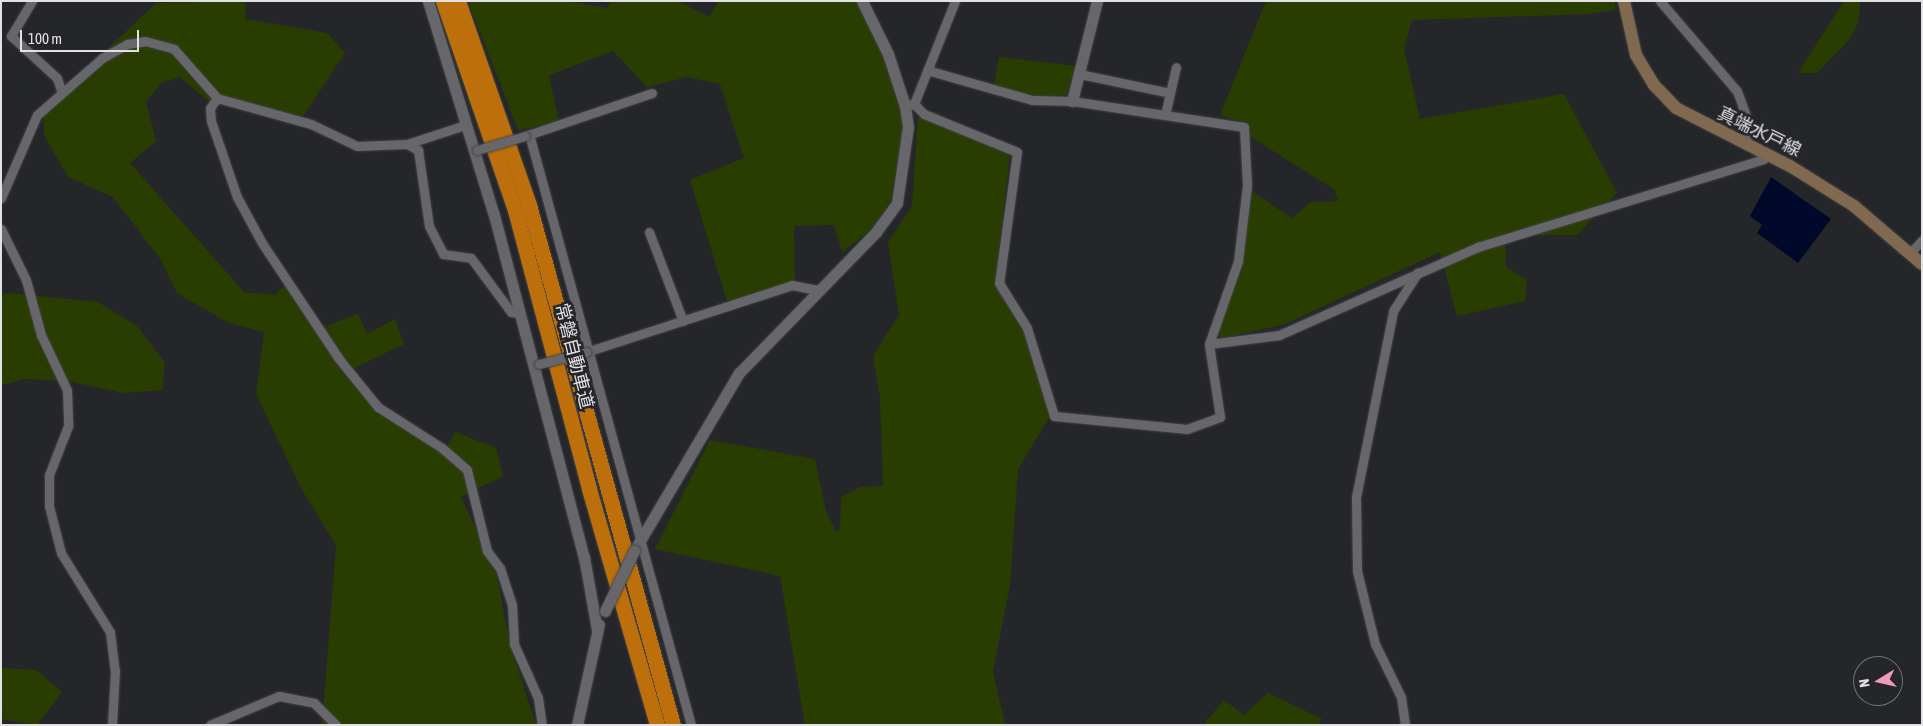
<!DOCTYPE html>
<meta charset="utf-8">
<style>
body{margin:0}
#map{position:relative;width:1923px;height:726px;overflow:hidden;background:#25262a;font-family:"Asap Condensed","Noto Sans JP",sans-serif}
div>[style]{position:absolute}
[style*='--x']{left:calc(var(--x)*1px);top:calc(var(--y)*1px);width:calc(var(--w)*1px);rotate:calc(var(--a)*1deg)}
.green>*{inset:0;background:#293d00}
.water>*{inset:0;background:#000929}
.roads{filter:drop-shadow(0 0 1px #414245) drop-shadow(0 0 1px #414245)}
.minor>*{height:9px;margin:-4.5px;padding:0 4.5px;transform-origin:4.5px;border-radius:4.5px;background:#66666b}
.tertiary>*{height:11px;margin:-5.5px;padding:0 5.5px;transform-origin:5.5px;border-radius:5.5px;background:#66666b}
.secondary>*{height:12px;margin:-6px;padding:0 6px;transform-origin:6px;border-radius:6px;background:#80694e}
.motorway>*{height:15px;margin:-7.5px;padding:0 7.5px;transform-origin:7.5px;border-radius:7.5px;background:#bc6f0a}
.bridges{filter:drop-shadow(0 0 1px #414245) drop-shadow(0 0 1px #414245)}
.minor-bridge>*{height:9px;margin:-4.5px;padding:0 4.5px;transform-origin:4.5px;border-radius:4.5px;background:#66666b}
.tertiary-bridge>*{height:11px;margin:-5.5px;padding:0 5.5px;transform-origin:5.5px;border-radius:5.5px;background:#66666b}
span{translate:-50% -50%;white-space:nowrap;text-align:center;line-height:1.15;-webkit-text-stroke:5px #25262a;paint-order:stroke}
.street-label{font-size:18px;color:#e2e2e5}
.frame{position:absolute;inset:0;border:2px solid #e2e2e5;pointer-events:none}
.north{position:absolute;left:1853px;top:656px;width:50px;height:50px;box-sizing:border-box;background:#25262a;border:1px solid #717175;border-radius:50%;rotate:261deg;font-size:14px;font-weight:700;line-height:20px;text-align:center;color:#e2e2e5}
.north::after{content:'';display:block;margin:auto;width:18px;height:22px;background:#f09ab5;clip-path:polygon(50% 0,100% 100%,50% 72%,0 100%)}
.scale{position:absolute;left:20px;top:30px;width:119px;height:22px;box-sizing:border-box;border:2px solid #e2e2e5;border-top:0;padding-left:6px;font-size:15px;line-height:18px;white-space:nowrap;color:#e2e2e5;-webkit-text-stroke:4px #25262a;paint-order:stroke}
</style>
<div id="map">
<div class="green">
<i style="clip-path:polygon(246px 1px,245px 19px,327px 33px,345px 53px,302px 118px,222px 95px,209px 102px,180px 77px,161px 83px,146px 102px,156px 141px,130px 163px,244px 292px,275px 295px,286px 284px,308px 320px,326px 326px,358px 314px,367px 334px,395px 319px,404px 344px,346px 372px,376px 410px,444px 453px,455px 432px,496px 448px,503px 476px,461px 497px,496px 571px,510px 645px,536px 725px,322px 725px,336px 545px,302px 490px,256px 394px,264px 332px,229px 323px,177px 293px,161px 260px,113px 197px,68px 177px,44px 135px,43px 110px,156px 3px)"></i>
<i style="clip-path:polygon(468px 1px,566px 1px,608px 8px,610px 1px,678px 1px,709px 17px,719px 1px,857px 1px,885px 55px,900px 108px,903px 128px,891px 201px,870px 231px,842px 252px,834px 225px,794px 226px,795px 284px,727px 301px,690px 180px,744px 158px,720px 84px,687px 77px,647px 87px,613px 51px,549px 75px,559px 122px,518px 130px)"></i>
<i style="clip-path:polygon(1266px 1px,1615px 1px,1615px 10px,1588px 14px,1412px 20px,1404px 49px,1420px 119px,1564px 94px,1617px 193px,1577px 235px,1505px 235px,1506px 267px,1527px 280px,1525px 301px,1457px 316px,1440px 252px,1285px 324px,1223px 338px,1216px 333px,1241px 262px,1251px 191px,1292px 218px,1311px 202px,1338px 201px,1335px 190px,1251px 137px,1246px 123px,1220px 115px)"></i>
<i style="clip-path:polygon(1844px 1px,1860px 1px,1859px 21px,1849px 40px,1817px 73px,1798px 73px)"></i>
<i style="clip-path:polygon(999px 57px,1076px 66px,1066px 95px,1032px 96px,994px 85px)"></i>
<i style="clip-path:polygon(918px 117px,1010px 154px,995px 283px,1024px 333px,1050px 416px,1018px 469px,1010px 585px,993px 672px,1005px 725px,805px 725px,780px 576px,655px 549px,710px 440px,815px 459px,826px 511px,836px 532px,840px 530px,841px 497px,860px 487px,883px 486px,880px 398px,873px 356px,899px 315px,888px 242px,912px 206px)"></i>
<i style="clip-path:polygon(9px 293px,98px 302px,137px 326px,165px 363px,162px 390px,123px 393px,68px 381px,24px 379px,1px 385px,1px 295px)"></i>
<i style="clip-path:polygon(1px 668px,36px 670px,62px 692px,37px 725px,1px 719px)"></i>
<i style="clip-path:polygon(1268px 693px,1322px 719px,1319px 725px,1203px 725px,1224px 700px,1244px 715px)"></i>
</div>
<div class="water">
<i style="clip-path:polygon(1771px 177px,1831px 219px,1798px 263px,1757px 233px,1762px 225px,1750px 216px)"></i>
</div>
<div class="roads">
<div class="minor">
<i style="--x:32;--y:1;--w:41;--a:121"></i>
<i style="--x:11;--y:36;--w:62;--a:42.4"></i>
<i style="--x:57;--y:78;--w:13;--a:72"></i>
<i style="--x:1660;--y:1;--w:118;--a:49.5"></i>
<i style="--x:1737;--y:91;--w:35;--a:70"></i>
<i style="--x:1749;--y:124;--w:19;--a:99"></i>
<i style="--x:1080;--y:74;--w:92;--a:11.9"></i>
<i style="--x:217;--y:98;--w:12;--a:125"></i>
<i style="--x:210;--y:108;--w:13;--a:86"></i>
<i style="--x:211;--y:121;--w:80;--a:71.1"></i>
<i style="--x:237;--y:197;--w:52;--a:61.5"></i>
<i style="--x:262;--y:243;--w:139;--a:56.4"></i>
<i style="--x:339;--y:359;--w:62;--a:50.9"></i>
<i style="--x:378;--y:407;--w:76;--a:32.6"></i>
<i style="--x:442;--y:448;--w:33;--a:41"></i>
<i style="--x:467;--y:470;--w:83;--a:76.1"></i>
<i style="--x:487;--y:551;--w:21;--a:53"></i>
<i style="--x:500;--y:568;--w:39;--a:72"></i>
<i style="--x:512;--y:605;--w:39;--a:87"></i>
<i style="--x:514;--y:644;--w:59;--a:66"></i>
<i style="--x:538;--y:698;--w:27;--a:82"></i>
<i style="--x:914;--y:104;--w:14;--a:45"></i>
<i style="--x:924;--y:114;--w:100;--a:22.2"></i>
<i style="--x:1017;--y:152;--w:132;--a:97.8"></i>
<i style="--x:999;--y:283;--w:53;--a:58.1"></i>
<i style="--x:1027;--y:328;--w:92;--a:72.9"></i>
<i style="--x:1054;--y:416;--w:134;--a:5.6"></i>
<i style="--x:1187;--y:429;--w:35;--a:-20"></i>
<i style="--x:1220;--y:417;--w:74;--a:-98.6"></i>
<i style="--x:1209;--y:344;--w:88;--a:-70.7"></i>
<i style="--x:1238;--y:261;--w:77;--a:-83.2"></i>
<i style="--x:1247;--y:185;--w:58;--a:-93"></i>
<i style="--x:1244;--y:127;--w:174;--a:-171.4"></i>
<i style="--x:1072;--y:101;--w:40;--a:-178.6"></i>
<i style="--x:1032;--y:100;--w:109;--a:-164.1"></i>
<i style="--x:908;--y:105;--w:6;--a:-9"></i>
<i style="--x:914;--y:104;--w:111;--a:-68.3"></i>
<i style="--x:1165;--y:115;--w:49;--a:-77.1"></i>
<i style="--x:529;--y:134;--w:613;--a:74.67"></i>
<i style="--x:525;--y:136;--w:134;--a:-18.7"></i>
<i style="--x:407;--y:144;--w:13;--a:29"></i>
<i style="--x:418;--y:150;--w:77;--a:81.8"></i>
<i style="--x:429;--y:226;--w:31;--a:63"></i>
<i style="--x:443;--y:254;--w:28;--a:8"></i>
<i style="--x:471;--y:258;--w:67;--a:53.5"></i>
<i style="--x:511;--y:312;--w:7;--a:8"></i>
<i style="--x:1;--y:198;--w:90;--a:-66.6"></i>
<i style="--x:37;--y:115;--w:86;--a:-41.2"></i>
<i style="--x:102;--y:58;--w:29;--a:-29"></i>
<i style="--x:127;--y:44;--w:18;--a:-9"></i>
<i style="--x:145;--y:41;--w:30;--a:15"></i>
<i style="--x:174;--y:49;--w:65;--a:48.7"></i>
<i style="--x:217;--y:98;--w:98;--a:15.5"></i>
<i style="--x:311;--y:124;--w:51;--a:25.6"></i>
<i style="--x:357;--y:146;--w:50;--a:-2.3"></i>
<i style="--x:407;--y:144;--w:61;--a:-18.1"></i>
<i style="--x:1;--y:229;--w:57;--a:63.9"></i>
<i style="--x:26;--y:280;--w:57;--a:74.7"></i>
<i style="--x:41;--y:335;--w:61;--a:64.7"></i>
<i style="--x:67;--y:390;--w:36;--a:88"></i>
<i style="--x:68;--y:426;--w:53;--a:111.2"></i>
<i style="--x:49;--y:475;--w:31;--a:90"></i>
<i style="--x:49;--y:506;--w:49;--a:75.7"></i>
<i style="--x:61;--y:553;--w:93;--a:58.2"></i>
<i style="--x:110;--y:632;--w:38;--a:83"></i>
<i style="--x:115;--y:670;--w:55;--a:93.1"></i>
<i style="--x:649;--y:232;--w:95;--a:69.1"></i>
<i style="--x:1911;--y:252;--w:16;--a:-47"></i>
<i style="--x:1209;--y:344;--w:71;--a:-7.3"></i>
<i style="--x:1279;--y:335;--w:218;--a:-23.9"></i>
<i style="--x:1478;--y:247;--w:299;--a:-17.1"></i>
<i style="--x:586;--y:352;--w:217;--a:-18"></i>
<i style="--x:792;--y:285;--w:26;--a:11"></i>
<i style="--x:210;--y:725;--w:75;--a:-22.8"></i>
<i style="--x:279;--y:696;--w:36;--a:11"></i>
<i style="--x:314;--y:703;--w:31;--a:45"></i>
<i style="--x:1405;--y:725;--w:28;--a:-98"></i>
<i style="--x:1401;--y:697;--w:59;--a:-116.1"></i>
<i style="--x:1375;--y:644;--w:75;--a:-103.9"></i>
<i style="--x:1357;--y:571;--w:74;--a:-90.8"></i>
<i style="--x:1356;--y:497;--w:190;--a:-78.7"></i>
<i style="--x:1393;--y:311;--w:46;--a:-57.3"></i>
</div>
<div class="tertiary">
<i style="--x:428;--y:1;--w:224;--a:72.9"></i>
<i style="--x:494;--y:215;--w:354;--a:75.3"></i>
<i style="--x:584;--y:557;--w:74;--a:79.9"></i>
<i style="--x:1072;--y:101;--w:103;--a:-76"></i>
<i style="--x:634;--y:551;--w:207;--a:-59.5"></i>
<i style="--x:739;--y:373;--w:197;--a:-45.8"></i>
<i style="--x:876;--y:232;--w:36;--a:-54"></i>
<i style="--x:897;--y:203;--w:77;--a:-81.8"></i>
<i style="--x:908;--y:127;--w:21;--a:-98"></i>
<i style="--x:905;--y:106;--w:55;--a:-108.1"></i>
<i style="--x:888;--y:54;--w:59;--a:-116.1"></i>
<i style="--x:577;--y:725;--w:103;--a:-77.7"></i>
</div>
<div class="secondary">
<i style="--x:1624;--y:1;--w:55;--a:77.5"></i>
<i style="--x:1636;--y:55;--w:35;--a:59"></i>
<i style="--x:1654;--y:85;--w:32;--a:46"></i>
<i style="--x:1676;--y:108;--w:128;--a:27"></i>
<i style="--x:1790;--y:166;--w:75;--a:32"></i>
<i style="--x:1854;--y:206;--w:89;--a:40.5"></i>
</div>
<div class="motorway">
<i style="--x:443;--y:1;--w:221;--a:71"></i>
<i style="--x:515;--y:210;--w:289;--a:75.1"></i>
<i style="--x:589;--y:489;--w:246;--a:73.9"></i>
<i style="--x:458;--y:1;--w:216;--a:70.8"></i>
<i style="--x:529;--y:205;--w:540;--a:74.52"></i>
</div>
</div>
<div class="bridges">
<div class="minor-bridge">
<i style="--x:477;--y:150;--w:50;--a:-16.3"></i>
<i style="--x:539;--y:364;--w:49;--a:-14.3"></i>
</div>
<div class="tertiary-bridge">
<i style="--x:605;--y:611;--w:67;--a:-64.2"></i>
</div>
</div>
<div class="street-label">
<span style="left:1759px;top:132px;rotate:26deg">真端水戸線</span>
<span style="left:574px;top:356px;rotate:76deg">常磐自動車道</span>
</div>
<div class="frame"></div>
<div class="north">N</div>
<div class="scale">100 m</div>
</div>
